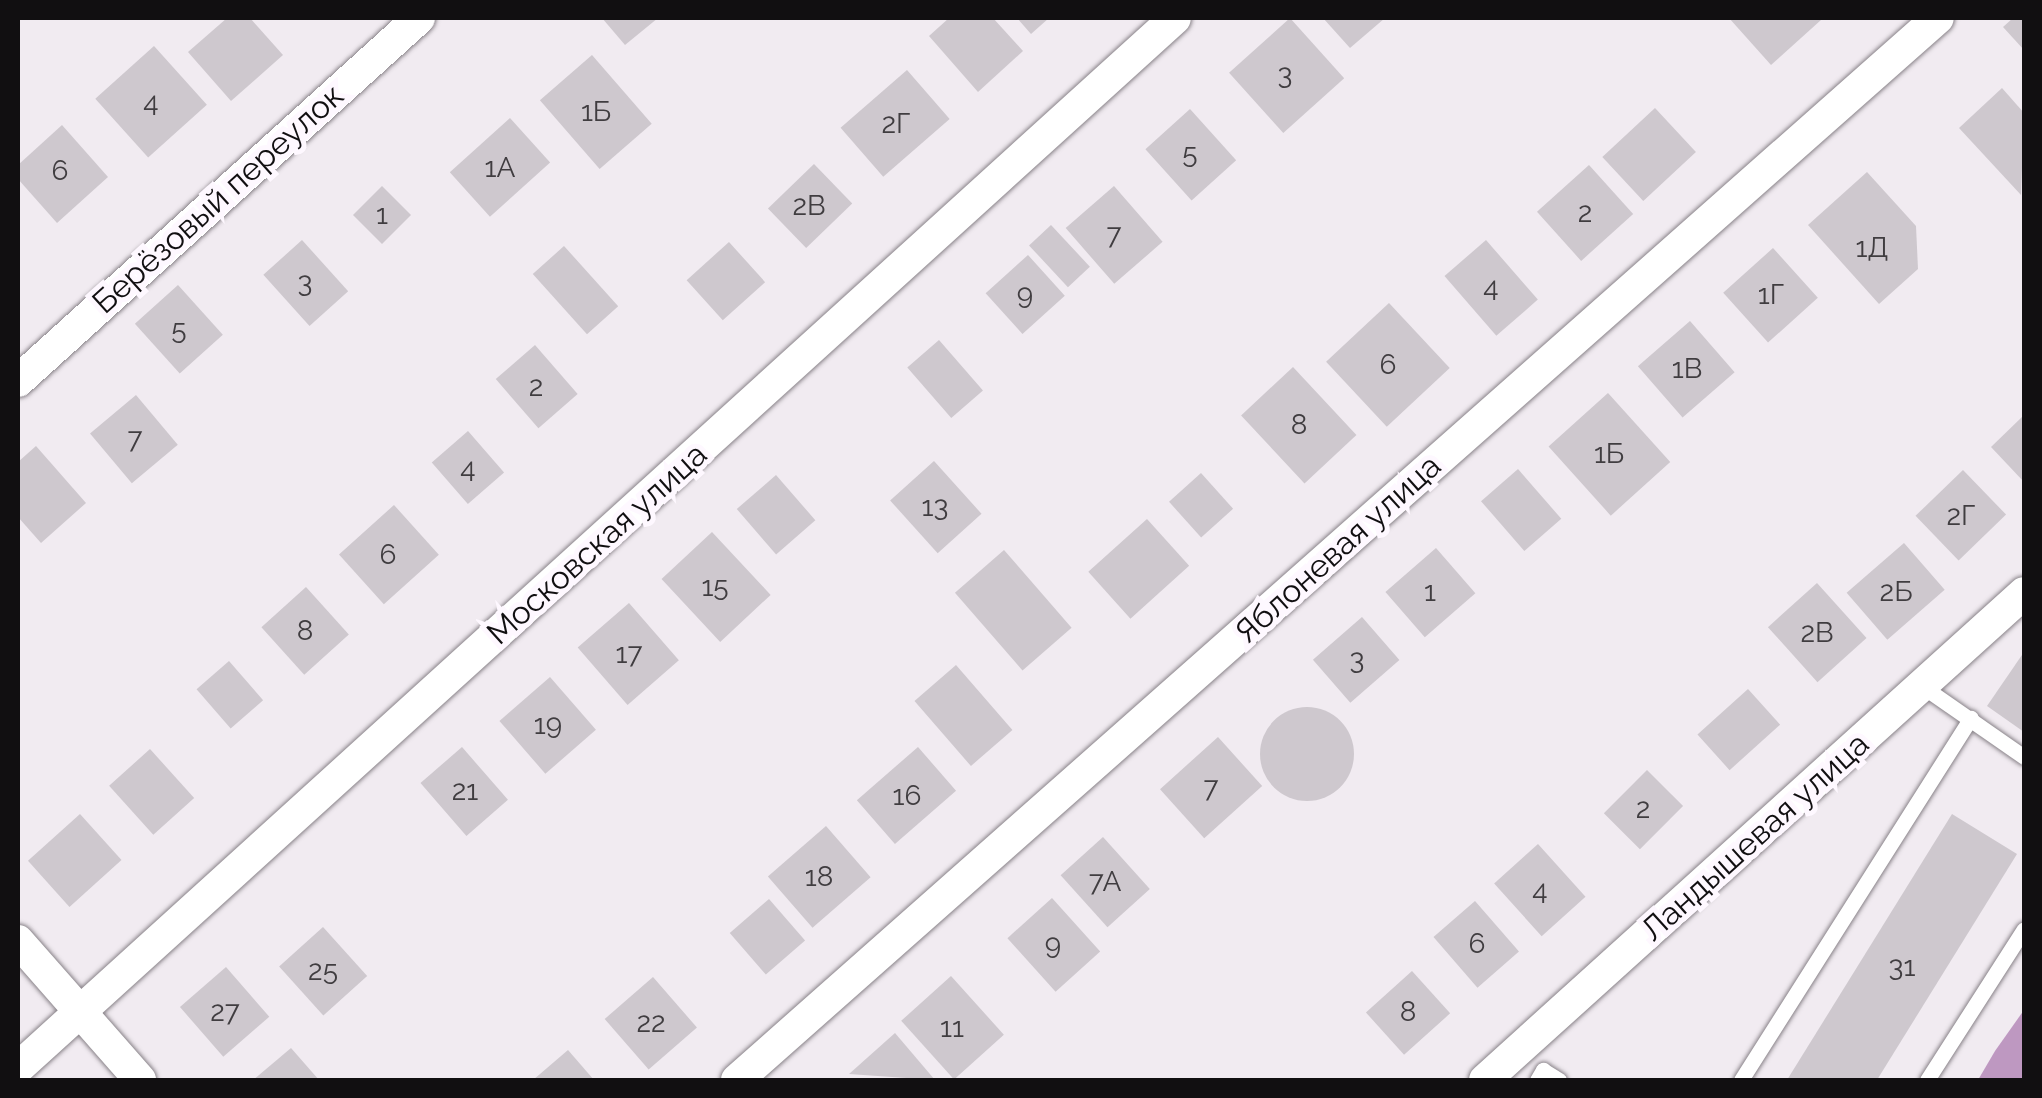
<!DOCTYPE html>
<meta charset="utf-8">
<style>
body{margin:0}
#map{position:relative;width:2042px;height:1098px;overflow:hidden;background:#f1ebf1;font-family:Raleway,sans-serif}
div>[style]{position:absolute}
[style*='--x']{left:calc(var(--x)*1px);top:calc(var(--y)*1px);width:calc(var(--w)*1px);rotate:calc(var(--a)*1deg)}
.forest>*{inset:0;background:#be98c1}
.building>*{inset:0;background:#cec8ce;transform-origin:0 0}
.round{border-radius:50%}
.roads{filter:drop-shadow(0 0 2px #888288) drop-shadow(0 0 2px #888288)}
.service>*{height:15px;margin:-7.5px;padding:0 7.5px;transform-origin:7.5px;border-radius:7.5px;background:#fff}
.minor>*{height:32px;margin:-16px;padding:0 16px;transform-origin:16px;border-radius:16px;background:#fff}
span{translate:-50% -50%;white-space:nowrap;text-align:center;line-height:1.15;-webkit-text-stroke:10px #fef8ff;paint-order:stroke}
.number-label{font-size:28px;color:#403d40}
.number-label span{-webkit-text-stroke-width:0}
.street-label{font-size:32px;color:#110f11}
.frame{position:absolute;inset:0;border:20px solid #110f11;pointer-events:none}
</style>
<div id="map">
<div class="forest">
<i style="clip-path:polygon(2024px 1010px,2024px 1080px,1978px 1080px,1995px 1051px)"></i>
</div>
<div class="building">
<i style="clip-path:polygon(227px 18px,250px 18px,283px 55px,231px 101px,188px 52px)"></i>
<i style="clip-path:polygon(602px 18px,658px 18px,625px 45px)"></i>
<i style="clip-path:polygon(949px 18px,993px 18px,1023px 51px,978px 92px,929px 36px)"></i>
<i style="clip-path:polygon(1017px 18px,1049px 18px,1031px 34px)"></i>
<i style="left:1290px;top:18px;width:81px;height:82px;rotate:48deg"></i>
<i style="clip-path:polygon(1323px 18px,1385px 18px,1350px 48px)"></i>
<i style="clip-path:polygon(1729px 18px,1818px 18px,1821px 20px,1771px 65px)"></i>
<i style="clip-path:polygon(2013px 18px,2024px 18px,2024px 50px,2003px 27px)"></i>
<i style="left:154px;top:46px;width:79px;height:79px;rotate:48deg"></i>
<i style="left:592px;top:55px;width:91px;height:69px;rotate:49deg"></i>
<i style="left:907px;top:70px;width:65px;height:88px;rotate:49deg"></i>
<i style="clip-path:polygon(2002px 88px,2024px 113px,2021px 195px,1959px 128px)"></i>
<i style="left:1655px;top:108px;width:60px;height:72px;rotate:47deg"></i>
<i style="left:1190px;top:109px;width:69px;height:60px;rotate:48deg"></i>
<i style="left:510px;top:118px;width:60px;height:81px;rotate:48deg"></i>
<i style="clip-path:polygon(62px 125px,108px 177px,57px 223px,18px 179px,18px 165px)"></i>
<i style="left:814px;top:164px;width:55px;height:64px;rotate:46deg"></i>
<i style="left:1589px;top:165px;width:66px;height:70px;rotate:48deg"></i>
<i style="clip-path:polygon(1867px 172px,1916px 226px,1918px 269px,1879px 304px,1808px 225px)"></i>
<i style="left:382px;top:186px;width:41px;height:41px;rotate:45deg"></i>
<i style="left:1114px;top:186px;width:74px;height:64px;rotate:49deg"></i>
<i style="left:1051px;top:225px;width:57px;height:30px;rotate:47deg"></i>
<i style="left:302px;top:240px;width:69px;height:52px;rotate:48deg"></i>
<i style="left:1486px;top:240px;width:79px;height:55px;rotate:49deg"></i>
<i style="left:729px;top:242px;width:54px;height:57px;rotate:48deg"></i>
<i style="left:564px;top:246px;width:81px;height:42px;rotate:48deg"></i>
<i style="left:1773px;top:248px;width:67px;height:67px;rotate:48deg"></i>
<i style="left:1028px;top:255px;width:55px;height:57px;rotate:48deg"></i>
<i style="left:178px;top:285px;width:67px;height:58px;rotate:48deg"></i>
<i style="left:1389px;top:303px;width:89px;height:86px;rotate:47deg"></i>
<i style="left:1690px;top:321px;width:68px;height:69px;rotate:49deg"></i>
<i style="left:939px;top:340px;width:67px;height:42px;rotate:49deg"></i>
<i style="left:535px;top:345px;width:65px;height:52px;rotate:49deg"></i>
<i style="left:1293px;top:367px;width:93px;height:71px;rotate:47deg"></i>
<i style="left:1608px;top:393px;width:93px;height:80px;rotate:48deg"></i>
<i style="left:136px;top:395px;width:65px;height:60px;rotate:50deg"></i>
<i style="clip-path:polygon(2024px 415px,2024px 482px,1991px 447px)"></i>
<i style="left:468px;top:431px;width:55px;height:48px;rotate:49deg"></i>
<i style="clip-path:polygon(36px 446px,86px 503px,41px 543px,18px 517px,18px 462px)"></i>
<i style="left:934px;top:461px;width:71px;height:59px;rotate:48deg"></i>
<i style="left:1518px;top:469px;width:66px;height:49px;rotate:49deg"></i>
<i style="left:1963px;top:470px;width:62px;height:66px;rotate:46deg"></i>
<i style="left:1201px;top:473px;width:48px;height:43px;rotate:48deg"></i>
<i style="left:776px;top:475px;width:60px;height:52px;rotate:49deg"></i>
<i style="left:394px;top:505px;width:67px;height:74px;rotate:48deg"></i>
<i style="left:1147px;top:519px;width:63px;height:79px;rotate:48deg"></i>
<i style="left:712px;top:532px;width:86px;height:69px;rotate:47deg"></i>
<i style="left:1904px;top:543px;width:62px;height:76px;rotate:49deg"></i>
<i style="left:1436px;top:548px;width:60px;height:67px;rotate:49deg"></i>
<i style="left:1004px;top:550px;width:103px;height:65px;rotate:49deg"></i>
<i style="left:1817px;top:583px;width:74px;height:66px;rotate:48deg"></i>
<i style="left:306px;top:587px;width:64px;height:60px;rotate:48deg"></i>
<i style="left:629px;top:603px;width:76px;height:68px;rotate:49deg"></i>
<i style="left:1362px;top:617px;width:57px;height:65px;rotate:49deg"></i>
<i style="clip-path:polygon(2024px 652px,2024px 732px,1987px 706px)"></i>
<i style="left:229px;top:661px;width:52px;height:43px;rotate:49deg"></i>
<i style="left:956px;top:665px;width:86px;height:55px;rotate:49deg"></i>
<i style="left:550px;top:677px;width:70px;height:67px;rotate:49deg"></i>
<i style="left:1748px;top:689px;width:48px;height:68px;rotate:48deg"></i>
<i class="round" style="left:1260px;top:707px;width:94px;height:94px"></i>
<i style="left:1218px;top:737px;width:66px;height:78px;rotate:48deg"></i>
<i style="left:462px;top:747px;width:70px;height:55px;rotate:49deg"></i>
<i style="left:918px;top:747px;width:58px;height:81px;rotate:49deg"></i>
<i style="left:150px;top:749px;width:66px;height:55px;rotate:48deg"></i>
<i style="left:1647px;top:770px;width:51px;height:61px;rotate:45deg"></i>
<i style="left:80px;top:814px;width:62px;height:70px;rotate:48deg"></i>
<i style="clip-path:polygon(1952px 814px,2017px 854px,1877px 1080px,1787px 1080px)"></i>
<i style="left:826px;top:826px;width:68px;height:77px;rotate:49deg"></i>
<i style="left:1103px;top:837px;width:70px;height:57px;rotate:48deg"></i>
<i style="left:1538px;top:844px;width:71px;height:59px;rotate:48deg"></i>
<i style="left:1052px;top:898px;width:72px;height:60px;rotate:48deg"></i>
<i style="left:769px;top:899px;width:55px;height:52px;rotate:49deg"></i>
<i style="left:1475px;top:901px;width:67px;height:55px;rotate:49deg"></i>
<i style="left:323px;top:927px;width:66px;height:59px;rotate:48deg"></i>
<i style="left:226px;top:967px;width:66px;height:61px;rotate:49deg"></i>
<i style="left:1412px;top:971px;width:57px;height:62px;rotate:48deg"></i>
<i style="left:951px;top:976px;width:79px;height:67px;rotate:48deg"></i>
<i style="left:653px;top:977px;width:67px;height:64px;rotate:49deg"></i>
<i style="clip-path:polygon(895px 1033px,935px 1080px,849px 1074px)"></i>
<i style="clip-path:polygon(291px 1048px,319px 1080px,253px 1080px)"></i>
<i style="clip-path:polygon(568px 1050px,594px 1080px,533px 1080px)"></i>
</div>
<div class="roads">
<div class="service">
<i style="--x:1922;--y:686;--w:124;--a:34.8"></i>
<i style="--x:1537;--y:1080;--w:12;--a:-59"></i>
<i style="--x:1543;--y:1070;--w:19;--a:32"></i>
<i style="--x:1741;--y:1080;--w:429;--a:-57.6"></i>
<i style="--x:1927;--y:1080;--w:179;--a:-57.3"></i>
</div>
<div class="minor">
<i style="--x:18;--y:381;--w:541;--a:-42.15"></i>
<i style="--x:18;--y:941;--w:185;--a:48.7"></i>
<i style="--x:18;--y:1068;--w:1562;--a:-42.22"></i>
<i style="--x:737;--y:1080;--w:1603;--a:-41.49"></i>
<i style="--x:1485;--y:1080;--w:726;--a:-42.1"></i>
</div>
</div>
<div class="number-label">
<span style="left:1285px;top:75px">3</span>
<span style="left:151px;top:102px">4</span>
<span style="left:596px;top:112px">1Б</span>
<span style="left:896px;top:124px">2Г</span>
<span style="left:1190px;top:154px">5</span>
<span style="left:500px;top:168px">1А</span>
<span style="left:60px;top:171px">6</span>
<span style="left:809px;top:206px">2В</span>
<span style="left:1585px;top:213px">2</span>
<span style="left:382px;top:215px">1</span>
<span style="left:1114px;top:235px">7</span>
<span style="left:1872px;top:248px">1Д</span>
<span style="left:305px;top:283px">3</span>
<span style="left:1491px;top:287px">4</span>
<span style="left:1025px;top:295px">9</span>
<span style="left:1771px;top:295px">1Г</span>
<span style="left:179px;top:330px">5</span>
<span style="left:1388px;top:365px">6</span>
<span style="left:1687px;top:369px">1В</span>
<span style="left:536px;top:387px">2</span>
<span style="left:1299px;top:425px">8</span>
<span style="left:135px;top:439px">7</span>
<span style="left:1609px;top:454px">1Б</span>
<span style="left:468px;top:468px">4</span>
<span style="left:935px;top:507px">13</span>
<span style="left:1961px;top:516px">2Г</span>
<span style="left:388px;top:555px">6</span>
<span style="left:715px;top:587px">15</span>
<span style="left:1430px;top:592px">1</span>
<span style="left:1896px;top:592px">2Б</span>
<span style="left:305px;top:631px">8</span>
<span style="left:1817px;top:633px">2В</span>
<span style="left:629px;top:654px">17</span>
<span style="left:1357px;top:660px">3</span>
<span style="left:548px;top:725px">19</span>
<span style="left:1211px;top:788px">7</span>
<span style="left:465px;top:791px">21</span>
<span style="left:907px;top:796px">16</span>
<span style="left:1643px;top:809px">2</span>
<span style="left:819px;top:877px">18</span>
<span style="left:1105px;top:882px">7А</span>
<span style="left:1540px;top:890px">4</span>
<span style="left:1477px;top:944px">6</span>
<span style="left:1053px;top:945px">9</span>
<span style="left:1902px;top:967px">31</span>
<span style="left:323px;top:971px">25</span>
<span style="left:225px;top:1012px">27</span>
<span style="left:1408px;top:1012px">8</span>
<span style="left:651px;top:1023px">22</span>
<span style="left:952px;top:1028px">11</span>
</div>
<div class="street-label">
<span style="left:218px;top:199px;rotate:-42deg">Берёзовый переулок</span>
<span style="left:597px;top:544px;rotate:-42deg">Московская улица</span>
<span style="left:1338px;top:549px;rotate:-42deg">Яблоневая улица</span>
<span style="left:1755px;top:837px;rotate:-42deg">Ландышевая улица</span>
</div>
<div class="frame"></div>
</div>
